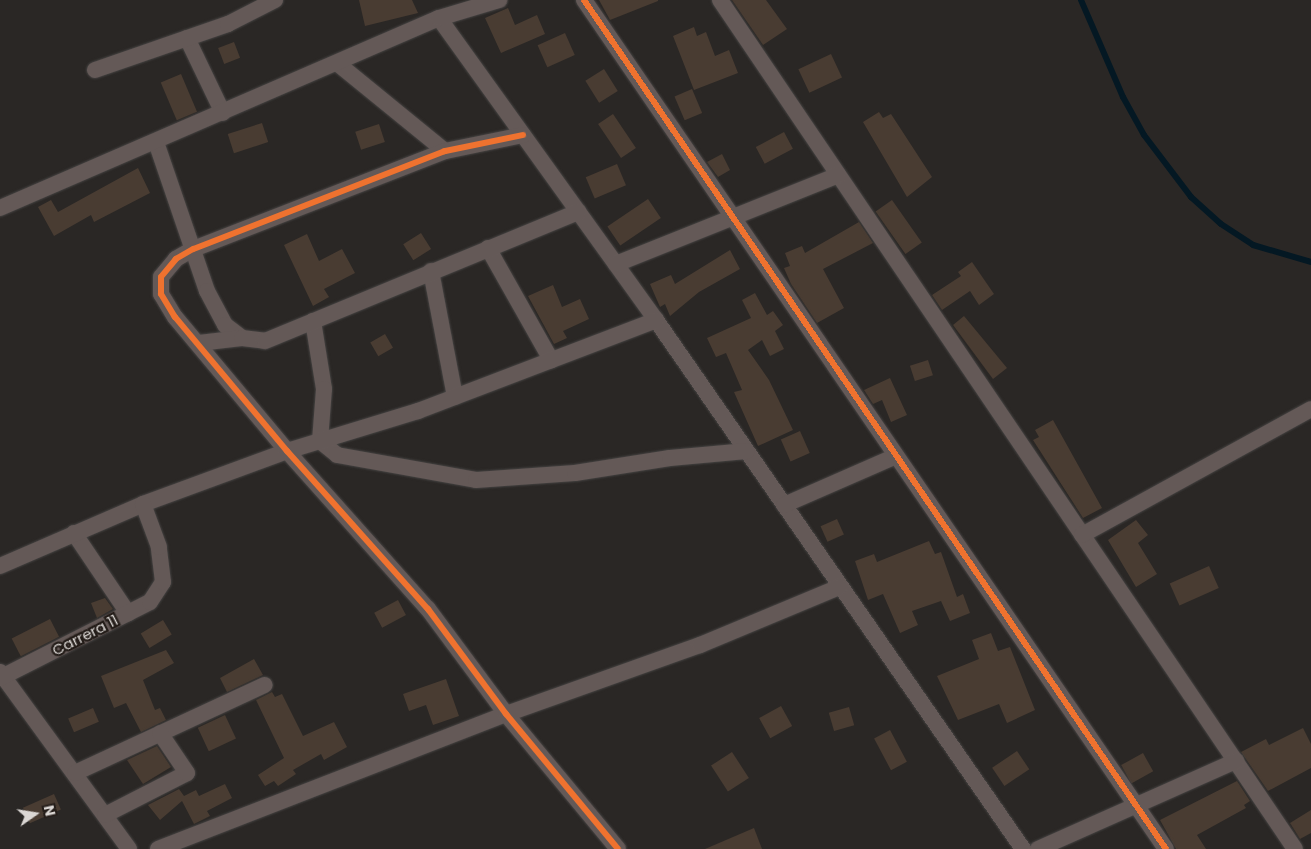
<!DOCTYPE html>
<style>
body{margin:0}
#map{position:relative;width:1311px;height:849px;overflow:hidden;background:#2a2725;font-family:Poppins,sans-serif}
div>[style]{position:absolute}
[style*='--x']{left:calc(var(--x)*1px);top:calc(var(--y)*1px);width:calc(var(--w)*1px);rotate:calc(var(--a)*1deg)}
.stream>*{height:6px;margin:-3px;padding:0 3px;transform-origin:3px;border-radius:3px;background:#041823}
.building>*{inset:0;background:#493c32;transform-origin:0 0}
.roads{filter:drop-shadow(0 0 1px #454342) drop-shadow(0 0 1px #454342)}
.minor>*{height:16px;margin:-8px;padding:0 8px;transform-origin:8px;border-radius:8px;background:#645957}
.cycleway>*{height:6px;margin:-3px;padding:0 3px;transform-origin:3px;border-radius:3px;background:#ef722f}
span{translate:-50% -50%;white-space:nowrap;text-align:center;line-height:1.15;-webkit-text-stroke:4.5px #241d19;paint-order:stroke}
.street-label{font-size:15px;color:#dbd7d4}
.north{position:absolute;left:10px;top:789px;width:50px;height:50px;-webkit-text-stroke:4px #241d19;paint-order:stroke;rotate:77deg;font-size:14px;font-weight:700;line-height:20px;text-align:center;color:#dbd7d4}
.north::after{content:'';display:block;margin:auto;width:18px;height:22px;background:#dbd7d4;clip-path:polygon(50% 0,100% 100%,50% 72%,0 100%)}
</style>
<div id="map">
<div class="stream">
<i style="--x:1081;--y:0;--w:106;--a:66.6"></i>
<i style="--x:1123;--y:97;--w:43;--a:61.1"></i>
<i style="--x:1144;--y:135;--w:78;--a:52.8"></i>
<i style="--x:1191;--y:197;--w:40;--a:42"></i>
<i style="--x:1221;--y:224;--w:38;--a:33"></i>
<i style="--x:1253;--y:245;--w:60;--a:16.3"></i>
</div>
<div class="building">
<i style="clip-path:polygon(359px 0,412px 0,418px 13px,365px 26px)"></i>
<i style="clip-path:polygon(599px 0,658px 0,658px 1px,610px 20px)"></i>
<i style="clip-path:polygon(732px 0,766px 0,787px 29px,763px 45px)"></i>
<i style="clip-path:polygon(508px 8px,515px 25px,537px 15px,545px 34px,501px 53px,485px 18px)"></i>
<i style="clip-path:polygon(694px 27px,697px 36px,706px 32px,715px 56px,729px 50px,738px 73px,694px 90px,673px 36px)"></i>
<i style="left:565px;top:33px;width:24px;height:30px;rotate:66deg"></i>
<i style="left:234px;top:42px;width:17px;height:17px;rotate:69deg"></i>
<i style="left:831px;top:54px;width:26px;height:36px;rotate:65deg"></i>
<i style="left:604px;top:69px;width:26px;height:22px;rotate:58deg"></i>
<i style="left:181px;top:74px;width:41px;height:22px;rotate:67deg"></i>
<i style="left:692px;top:89px;width:26px;height:19px;rotate:67deg"></i>
<i style="clip-path:polygon(879px 112px,883px 118px,891px 114px,932px 177px,907px 197px,863px 122px)"></i>
<i style="left:613px;top:114px;width:41px;height:18px;rotate:56deg"></i>
<i style="left:262px;top:123px;width:20px;height:36px;rotate:72deg"></i>
<i style="left:379px;top:124px;width:19px;height:25px;rotate:72deg"></i>
<i style="left:784px;top:132px;width:19px;height:32px;rotate:62deg"></i>
<i style="clip-path:polygon(722px 154px,730px 170px,718px 177px,707px 162px)"></i>
<i style="left:617px;top:164px;width:23px;height:34px;rotate:67deg"></i>
<i style="clip-path:polygon(138px 168px,150px 193px,94px 222px,91px 215px,54px 236px,38px 207px,51px 200px,58px 212px)"></i>
<i style="left:648px;top:199px;width:23px;height:49px;rotate:56deg"></i>
<i style="left:892px;top:200px;width:52px;height:20px;rotate:55deg"></i>
<i style="clip-path:polygon(859px 222px,873px 243px,823px 269px,844px 308px,817px 323px,791px 284px,784px 268px,790px 266px,785px 253px,802px 246px,805px 253px)"></i>
<i style="left:421px;top:233px;width:19px;height:21px;rotate:58deg"></i>
<i style="clip-path:polygon(307px 234px,319px 261px,342px 249px,355px 273px,324px 289px,329px 297px,313px 306px,284px 245px)"></i>
<i style="clip-path:polygon(730px 250px,740px 269px,699px 292px,670px 316px,665px 304px,660px 307px,650px 284px,671px 275px,675px 284px)"></i>
<i style="clip-path:polygon(972px 262px,994px 294px,979px 305px,970px 291px,942px 310px,932px 295px,961px 276px,958px 272px)"></i>
<i style="clip-path:polygon(553px 285px,562px 307px,580px 299px,589px 319px,563px 331px,567px 338px,554px 344px,528px 296px)"></i>
<i style="clip-path:polygon(755px 293px,767px 315px,773px 311px,783px 325px,775px 331px,784px 349px,770px 356px,762px 340px,748px 350px,769px 380px,793px 430px,758px 446px,734px 392px,742px 390px,726px 353px,716px 357px,707px 338px,751px 318px,742px 300px)"></i>
<i style="clip-path:polygon(964px 316px,1007px 368px,993px 379px,953px 325px)"></i>
<i style="left:385px;top:334px;width:16px;height:17px;rotate:60deg"></i>
<i style="left:928px;top:360px;width:16px;height:19px;rotate:72deg"></i>
<i style="clip-path:polygon(890px 378px,907px 415px,891px 422px,882px 400px,873px 404px,864px 390px)"></i>
<i style="clip-path:polygon(1053px 420px,1102px 508px,1083px 518px,1033px 440px,1039px 437px,1035px 430px)"></i>
<i style="left:800px;top:431px;width:24px;height:21px;rotate:66deg"></i>
<i style="left:837px;top:519px;width:17px;height:18px;rotate:66deg"></i>
<i style="clip-path:polygon(1136px 520px,1148px 535px,1138px 543px,1157px 574px,1136px 587px,1108px 540px)"></i>
<i style="clip-path:polygon(929px 541px,935px 554px,941px 552px,957px 597px,963px 594px,970px 613px,950px 621px,941px 601px,912px 611px,918px 625px,900px 633px,883px 594px,868px 600px,855px 561px,874px 554px,877px 562px)"></i>
<i style="left:1209px;top:566px;width:24px;height:43px;rotate:66deg"></i>
<i style="clip-path:polygon(105px 598px,113px 609px,97px 618px,91px 603px)"></i>
<i style="left:398px;top:600px;width:17px;height:27px;rotate:62deg"></i>
<i style="left:50px;top:619px;width:20px;height:43px;rotate:63deg"></i>
<i style="left:163px;top:620px;width:17px;height:26px;rotate:59deg"></i>
<i style="clip-path:polygon(991px 633px,998px 651px,1010px 647px,1035px 710px,1007px 723px,999px 704px,958px 720px,937px 676px,979px 659px,972px 640px)"></i>
<i style="clip-path:polygon(166px 650px,174px 663px,143px 680px,155px 710px,160px 708px,166px 720px,141px 732px,126px 703px,114px 708px,101px 676px)"></i>
<i style="clip-path:polygon(254px 659px,263px 675px,227px 692px,220px 678px)"></i>
<i style="clip-path:polygon(446px 679px,459px 716px,433px 725px,426px 705px,409px 711px,403px 694px)"></i>
<i style="clip-path:polygon(272px 692px,275px 697px,282px 694px,303px 736px,334px 722px,347px 747px,324px 760px,321px 754px,293px 770px,296px 774px,278px 786px,274px 781px,265px 786px,258px 775px,284px 758px,256px 700px)"></i>
<i style="left:781px;top:706px;width:23px;height:25px;rotate:61deg"></i>
<i style="left:849px;top:707px;width:19px;height:21px;rotate:74deg"></i>
<i style="left:93px;top:708px;width:15px;height:27px;rotate:67deg"></i>
<i style="left:225px;top:715px;width:26px;height:30px;rotate:65deg"></i>
<i style="clip-path:polygon(1303px 728px,1311px 744px,1311px 768px,1268px 791px,1241px 752px,1266px 739px,1269px 745px)"></i>
<i style="left:890px;top:730px;width:36px;height:18px;rotate:62deg"></i>
<i style="clip-path:polygon(157px 746px,171px 767px,143px 784px,127px 760px)"></i>
<i style="left:1017px;top:751px;width:22px;height:30px;rotate:56deg"></i>
<i style="left:732px;top:752px;width:31px;height:25px;rotate:57deg"></i>
<i style="left:1143px;top:753px;width:21px;height:25px;rotate:61deg"></i>
<i style="clip-path:polygon(1237px 781px,1250px 801px,1244px 805px,1246px 808px,1197px 835px,1206px 849px,1176px 849px,1160px 820px)"></i>
<i style="clip-path:polygon(225px 784px,232px 798px,207px 811px,210px 816px,194px 824px,182px 801px,160px 820px,148px 805px,179px 789px,184px 796px,196px 790px,199px 796px)"></i>
<i style="left:54px;top:794px;width:17px;height:34px;rotate:66deg"></i>
<i style="clip-path:polygon(1311px 810px,1311px 833px,1300px 839px,1290px 823px)"></i>
<i style="clip-path:polygon(754px 828px,762px 849px,705px 849px)"></i>
</div>
<div class="roads">
<div class="minor">
<i style="--x:584;--y:0;--w:1029;--a:55.57"></i>
<i style="--x:720;--y:0;--w:1025;--a:55.89"></i>
<i style="--x:439;--y:18;--w:372;--a:54.3"></i>
<i style="--x:656;--y:320;--w:644;--a:55.25"></i>
<i style="--x:187;--y:38;--w:83;--a:64.4"></i>
<i style="--x:337;--y:63;--w:139;--a:39.2"></i>
<i style="--x:95;--y:70;--w:141;--a:-19.1"></i>
<i style="--x:228;--y:24;--w:53;--a:-27.1"></i>
<i style="--x:523;--y:135;--w:80;--a:168.4"></i>
<i style="--x:445;--y:151;--w:270;--a:158.7"></i>
<i style="--x:193;--y:249;--w:20;--a:150"></i>
<i style="--x:176;--y:259;--w:23;--a:130"></i>
<i style="--x:161;--y:277;--w:17;--a:90"></i>
<i style="--x:161;--y:294;--w:27;--a:59"></i>
<i style="--x:175;--y:317;--w:175;--a:50.1"></i>
<i style="--x:287;--y:451;--w:212;--a:48.3"></i>
<i style="--x:428;--y:609;--w:131;--a:53.4"></i>
<i style="--x:506;--y:714;--w:175;--a:50.3"></i>
<i style="--x:156;--y:142;--w:157;--a:71.1"></i>
<i style="--x:207;--y:291;--w:38;--a:62"></i>
<i style="--x:225;--y:325;--w:21;--a:37"></i>
<i style="--x:0;--y:208;--w:478;--a:-23.4"></i>
<i style="--x:439;--y:18;--w:63;--a:-16.7"></i>
<i style="--x:488;--y:248;--w:129;--a:60.6"></i>
<i style="--x:616;--y:264;--w:239;--a:-21.8"></i>
<i style="--x:431;--y:271;--w:128;--a:79.2"></i>
<i style="--x:313;--y:321;--w:69;--a:80.8"></i>
<i style="--x:324;--y:389;--w:52;--a:94.4"></i>
<i style="--x:320;--y:441;--w:22;--a:39"></i>
<i style="--x:337;--y:455;--w:141;--a:10.2"></i>
<i style="--x:476;--y:480;--w:99;--a:-4"></i>
<i style="--x:575;--y:473;--w:96;--a:-9"></i>
<i style="--x:670;--y:458;--w:77;--a:-5.2"></i>
<i style="--x:199;--y:343;--w:43;--a:-6.6"></i>
<i style="--x:242;--y:338;--w:23;--a:7"></i>
<i style="--x:265;--y:341;--w:339;--a:-22.4"></i>
<i style="--x:784;--y:505;--w:122;--a:-23.6"></i>
<i style="--x:74;--y:533;--w:97;--a:56"></i>
<i style="--x:1082;--y:535;--w:261;--a:-28.8"></i>
<i style="--x:0;--y:566;--w:156;--a:-23.4"></i>
<i style="--x:143;--y:504;--w:153;--a:-20.2"></i>
<i style="--x:287;--y:451;--w:137;--a:-17"></i>
<i style="--x:418;--y:411;--w:255;--a:-20.9"></i>
<i style="--x:0;--y:672;--w:219;--a:53.9"></i>
<i style="--x:0;--y:678;--w:168;--a:-26.9"></i>
<i style="--x:150;--y:602;--w:24;--a:-57"></i>
<i style="--x:163;--y:582;--w:35;--a:-97"></i>
<i style="--x:159;--y:547;--w:46;--a:-110.4"></i>
<i style="--x:75;--y:773;--w:209;--a:-24.9"></i>
<i style="--x:105;--y:815;--w:92;--a:-27.1"></i>
<i style="--x:187;--y:773;--w:48;--a:-124"></i>
<i style="--x:158;--y:849;--w:373;--a:-21.2"></i>
<i style="--x:506;--y:714;--w:206;--a:-19.6"></i>
<i style="--x:700;--y:645;--w:151;--a:-22.6"></i>
<i style="--x:1038;--y:849;--w:217;--a:-24"></i>
</div>
</div>
<div class="cycleway">
<i style="--x:584;--y:0;--w:1029;--a:55.57"></i>
<i style="--x:523;--y:135;--w:80;--a:168.4"></i>
<i style="--x:445;--y:151;--w:270;--a:158.7"></i>
<i style="--x:193;--y:249;--w:20;--a:150"></i>
<i style="--x:176;--y:259;--w:23;--a:130"></i>
<i style="--x:161;--y:277;--w:17;--a:90"></i>
<i style="--x:161;--y:294;--w:27;--a:59"></i>
<i style="--x:175;--y:317;--w:175;--a:50.1"></i>
<i style="--x:287;--y:451;--w:212;--a:48.3"></i>
<i style="--x:428;--y:609;--w:131;--a:53.4"></i>
<i style="--x:506;--y:714;--w:175;--a:50.3"></i>
</div>
<div class="street-label">
<span style="left:85px;top:635px;rotate:-27deg">Carrera 11</span>
</div>
<div class="north">N</div>
</div>
